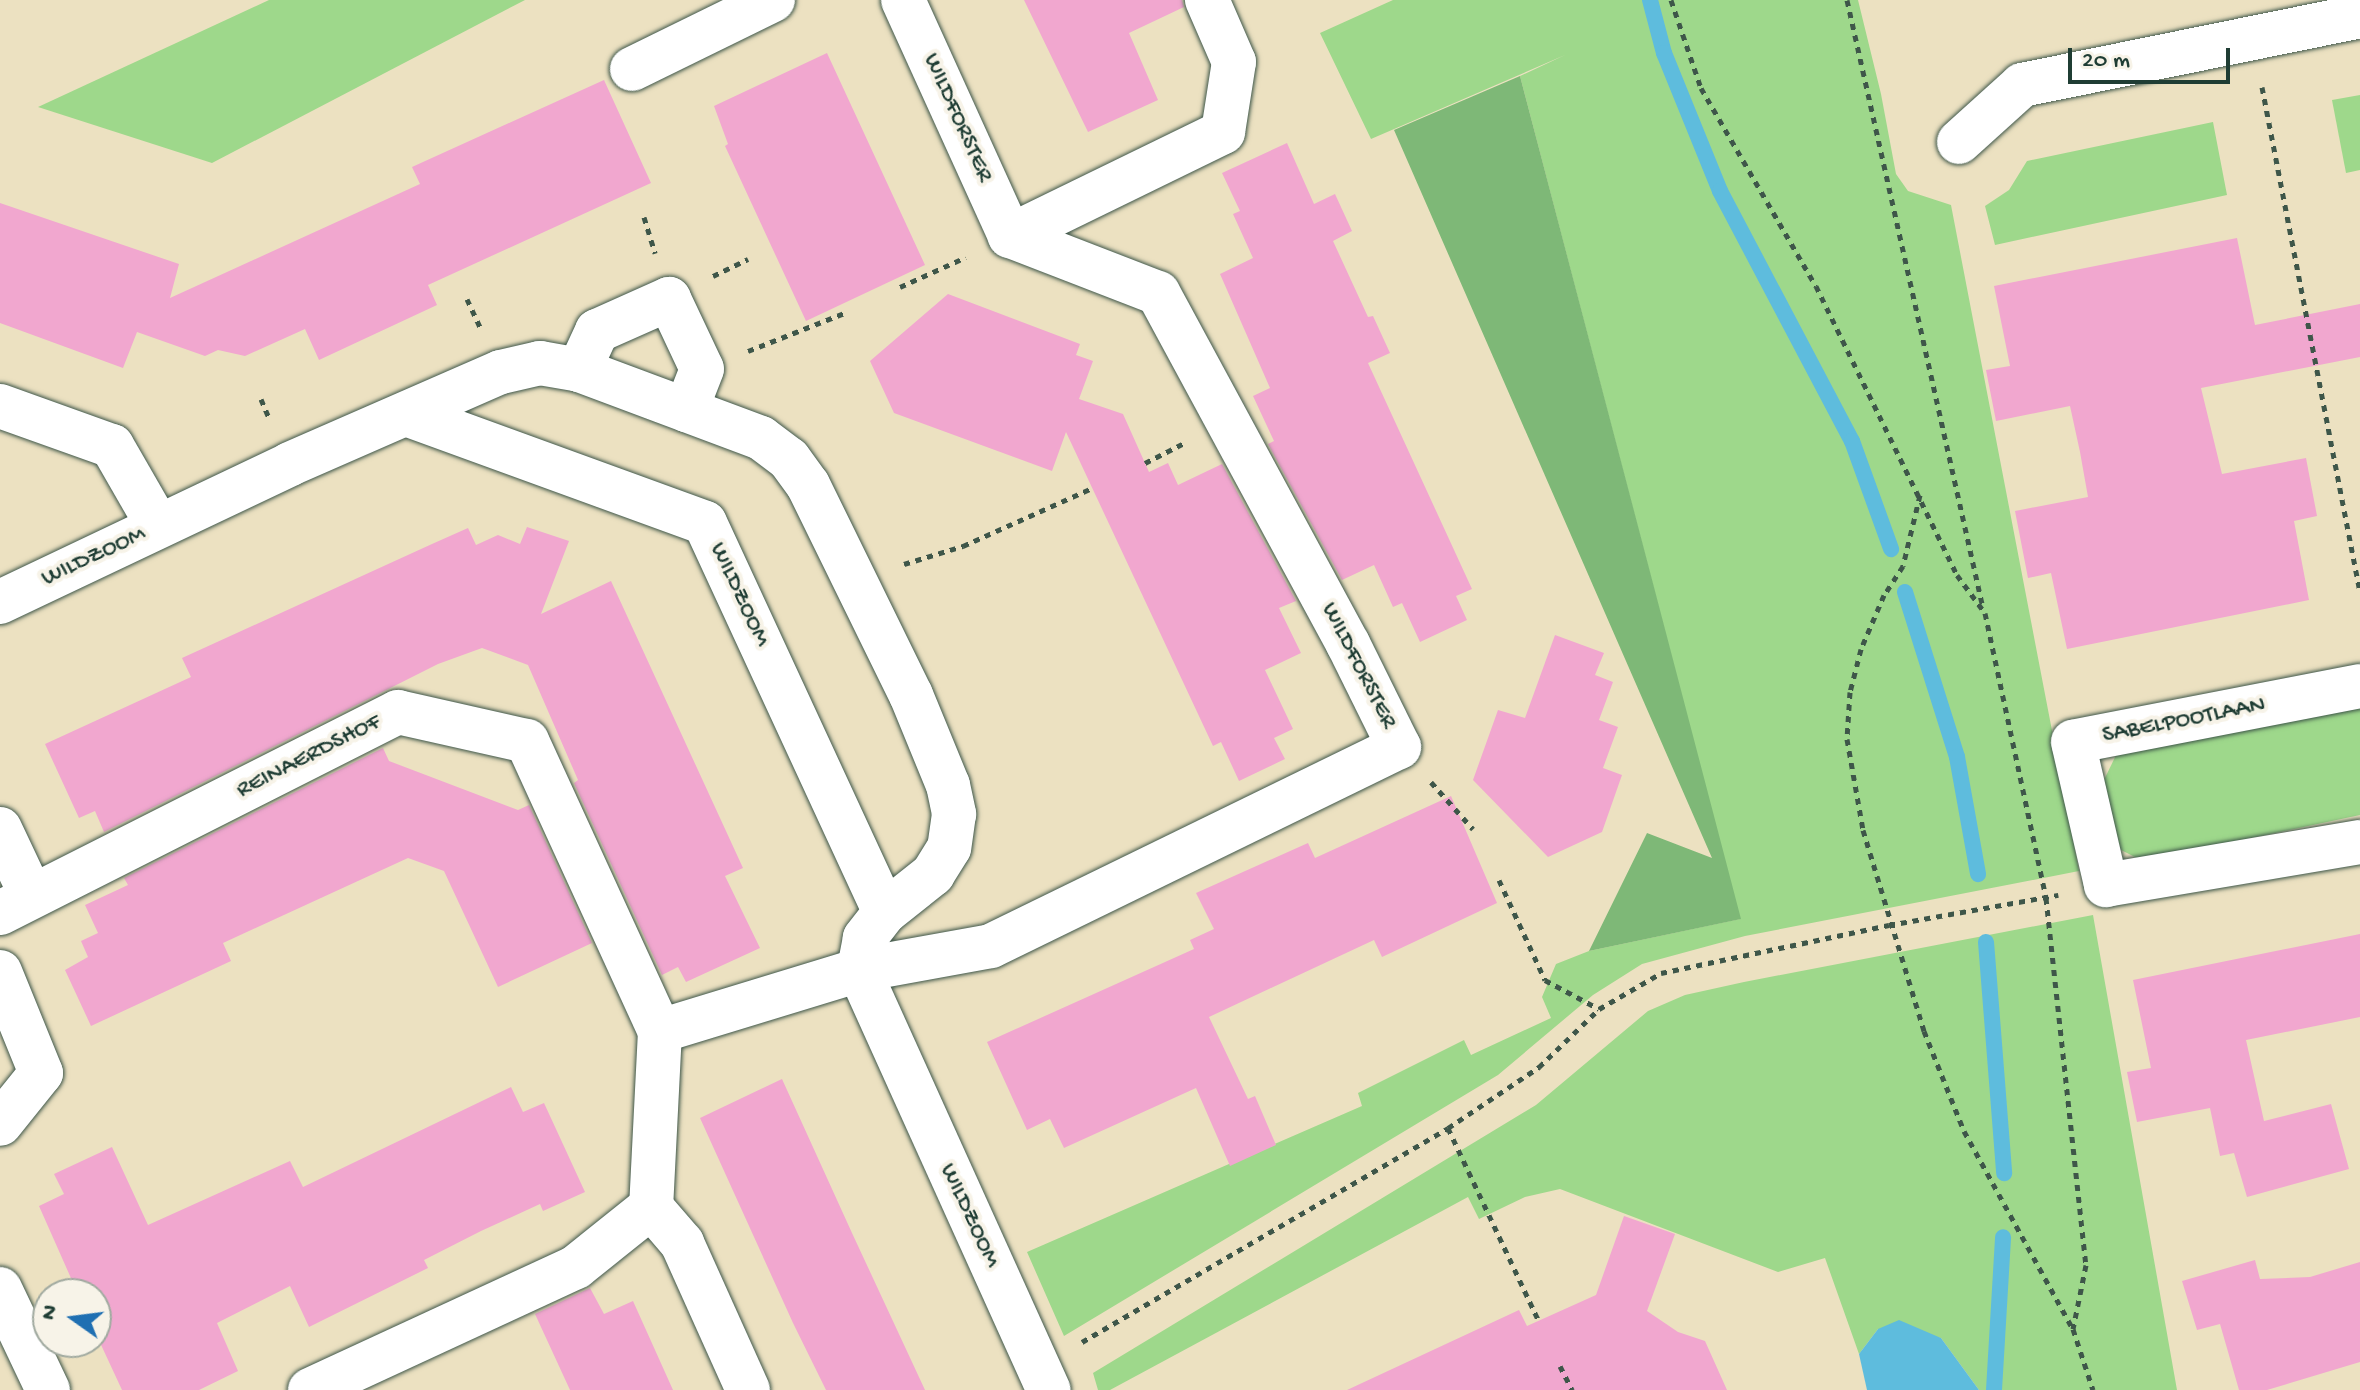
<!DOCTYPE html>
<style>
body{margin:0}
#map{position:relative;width:2360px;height:1390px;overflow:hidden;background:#ece1c1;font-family:"Gochi Hand",sans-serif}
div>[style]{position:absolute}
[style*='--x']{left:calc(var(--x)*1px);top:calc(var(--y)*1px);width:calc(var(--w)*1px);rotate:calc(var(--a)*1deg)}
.green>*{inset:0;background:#9ed88b}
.forest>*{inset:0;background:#7eb877}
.water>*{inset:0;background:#5ebcdd}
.stream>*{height:16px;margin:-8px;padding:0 8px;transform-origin:8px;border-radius:8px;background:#5ebcdd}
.building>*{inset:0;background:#f1a7cf}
.path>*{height:5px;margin-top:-2.5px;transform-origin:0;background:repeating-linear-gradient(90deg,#3e5649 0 6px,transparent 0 12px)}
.roads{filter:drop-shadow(0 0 2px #3e5649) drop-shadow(0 0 2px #3e5649)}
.minor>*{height:44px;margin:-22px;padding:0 22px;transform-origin:22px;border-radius:22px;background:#fff}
span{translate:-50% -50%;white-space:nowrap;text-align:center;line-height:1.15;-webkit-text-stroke:8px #f7f3e8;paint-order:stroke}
.street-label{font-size:24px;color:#1f3d34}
.north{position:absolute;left:32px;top:1278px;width:80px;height:80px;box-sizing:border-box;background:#f7f3e8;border:2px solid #a1aaa0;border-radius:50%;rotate:284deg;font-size:22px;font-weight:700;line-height:32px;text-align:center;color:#1f3d34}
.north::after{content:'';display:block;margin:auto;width:28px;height:36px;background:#1f6fb2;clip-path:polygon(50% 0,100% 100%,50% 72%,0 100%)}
.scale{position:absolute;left:2068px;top:48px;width:162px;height:36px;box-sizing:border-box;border:4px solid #1f3d34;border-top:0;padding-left:10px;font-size:24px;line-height:28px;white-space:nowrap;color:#1f3d34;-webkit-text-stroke:6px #f7f3e8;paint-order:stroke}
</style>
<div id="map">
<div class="green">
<i style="clip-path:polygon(269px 0,525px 0,212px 163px,38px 107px)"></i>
<i style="clip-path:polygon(1393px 0,1858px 0,1881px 94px,1896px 174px,1908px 191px,1951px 205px,2079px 871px,1745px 936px,1642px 964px,1593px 995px,1498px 1075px,1064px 1336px,1027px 1252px,1362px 1106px,1358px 1093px,1464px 1040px,1471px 1055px,1551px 1018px,1542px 997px,1556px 964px,1589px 951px,1740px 919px,1520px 76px,1565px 55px,1371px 139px,1320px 33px)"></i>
<i style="clip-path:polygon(2360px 95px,2360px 170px,2346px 173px,2332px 100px)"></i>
<i style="clip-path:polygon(2213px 122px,2227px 195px,1995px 245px,1985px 206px,2009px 190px,2027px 161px)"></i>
<i style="clip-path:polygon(2360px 700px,2360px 815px,2143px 861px,2121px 850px,2111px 832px,2102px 784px,2120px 747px)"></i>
<i style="clip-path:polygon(2093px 915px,2177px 1390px,1979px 1390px,1941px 1338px,1878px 1329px,1859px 1354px,1825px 1258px,1778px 1272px,1560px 1189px,1525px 1197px,1479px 1219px,1468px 1197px,1110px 1390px,1098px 1390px,1093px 1373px,1536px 1105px,1648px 1011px,1685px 995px,1744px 982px)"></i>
</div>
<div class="forest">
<i style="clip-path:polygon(1520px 76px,1741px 919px,1589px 951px,1647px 833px,1712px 858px,1394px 130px)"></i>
</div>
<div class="water">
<i style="clip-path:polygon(1899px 1320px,1941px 1338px,1979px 1390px,1867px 1390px,1859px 1354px,1878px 1329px)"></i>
</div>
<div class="stream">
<i style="--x:1650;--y:0;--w:55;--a:75.2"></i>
<i style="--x:1664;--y:53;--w:149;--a:67.9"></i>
<i style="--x:1720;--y:191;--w:283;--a:62.2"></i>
<i style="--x:1852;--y:441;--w:115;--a:70.1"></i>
<i style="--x:1905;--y:592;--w:173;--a:72.5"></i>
<i style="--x:1957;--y:757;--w:119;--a:79.8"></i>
<i style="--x:1986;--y:942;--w:232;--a:85.5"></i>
<i style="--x:1994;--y:1390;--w:153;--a:-86.6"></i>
</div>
<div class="building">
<i style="clip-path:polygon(1024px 0,1182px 0,1184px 7px,1129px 33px,1158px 100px,1088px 132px)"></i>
<i style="clip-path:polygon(827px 53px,925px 265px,806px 321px,725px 146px,728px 144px,714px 106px)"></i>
<i style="clip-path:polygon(604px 80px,651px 183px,428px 285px,437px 305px,319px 360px,305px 329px,245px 356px,218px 350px,205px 356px,137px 332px,123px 368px,0 323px,0 203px,179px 264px,170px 298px,420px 184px,412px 167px)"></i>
<i style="clip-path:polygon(1287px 143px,1314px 204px,1335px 194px,1352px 231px,1333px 241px,1368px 317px,1373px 316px,1390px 353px,1368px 363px,1472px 589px,1456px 596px,1467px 620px,1420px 642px,1402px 603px,1393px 607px,1374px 565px,1342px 580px,1268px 444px,1274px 441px,1253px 396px,1270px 388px,1220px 274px,1253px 258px,1233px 214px,1240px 211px,1222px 173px)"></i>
<i style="clip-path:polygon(2237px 238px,2255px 325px,2360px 304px,2360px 357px,2201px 388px,2222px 474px,2306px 458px,2317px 516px,2294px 521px,2309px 600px,2067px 649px,2051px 573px,2028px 578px,2015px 511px,2088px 497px,2080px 452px,2070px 406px,1996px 421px,1986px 370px,2010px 366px,1994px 286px)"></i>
<i style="clip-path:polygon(948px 294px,1080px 344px,1076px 355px,1093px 361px,1079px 399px,1123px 414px,1149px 472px,1168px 463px,1178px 485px,1222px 464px,1296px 601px,1279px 608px,1301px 653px,1265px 670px,1293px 729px,1274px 738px,1285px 759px,1239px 781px,1221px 742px,1213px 746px,1066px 432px,1052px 471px,894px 413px,870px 361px)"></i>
<i style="clip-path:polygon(527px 527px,569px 541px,541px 614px,611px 581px,743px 868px,725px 876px,760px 948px,686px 982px,678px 967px,662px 975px,574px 783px,578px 780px,528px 665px,482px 648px,438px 664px,104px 832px,95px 811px,79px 818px,45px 744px,191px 677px,182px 658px,432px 544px,468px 528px,476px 545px,498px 535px,520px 544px)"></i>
<i style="clip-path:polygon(1555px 635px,1604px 653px,1595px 675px,1613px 682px,1599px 720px,1618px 727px,1603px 768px,1622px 775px,1602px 832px,1548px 857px,1473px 780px,1498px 710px,1525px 718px)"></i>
<i style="clip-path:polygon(383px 748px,389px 761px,518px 810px,529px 805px,592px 943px,498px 987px,444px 871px,408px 858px,223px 943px,231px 961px,91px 1026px,65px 970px,88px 957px,81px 941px,98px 933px,85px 905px,128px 885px,124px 878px)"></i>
<i style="clip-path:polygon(1451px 796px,1497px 903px,1382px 957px,1374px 940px,1209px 1017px,1248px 1099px,1255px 1096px,1276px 1145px,1230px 1166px,1196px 1088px,1064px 1148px,1050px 1119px,1027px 1130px,987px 1042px,1194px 949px,1190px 940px,1214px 929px,1196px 893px,1308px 843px,1315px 858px)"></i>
<i style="clip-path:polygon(2360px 934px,2360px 1017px,2246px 1040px,2264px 1121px,2331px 1104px,2349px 1169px,2247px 1197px,2234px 1153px,2220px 1156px,2210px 1108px,2137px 1122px,2127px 1072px,2151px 1068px,2133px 980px)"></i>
<i style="clip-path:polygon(782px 1079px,852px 1233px,925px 1390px,826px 1390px,793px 1323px,700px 1118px)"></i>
<i style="clip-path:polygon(511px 1087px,523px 1112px,544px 1103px,585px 1192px,543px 1211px,540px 1204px,481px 1231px,424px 1260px,428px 1268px,309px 1327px,290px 1286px,217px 1323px,238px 1371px,199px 1390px,122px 1390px,96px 1334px,96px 1294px,78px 1294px,39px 1206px,64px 1194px,54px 1174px,112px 1147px,148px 1225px,290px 1161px,303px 1187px)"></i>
<i style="clip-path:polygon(1624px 1216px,1675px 1234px,1647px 1311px,1678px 1332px,1705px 1341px,1727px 1390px,1347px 1390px,1519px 1310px,1527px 1326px,1596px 1295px)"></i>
<i style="clip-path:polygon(2255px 1260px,2260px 1279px,2310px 1277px,2360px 1262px,2360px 1362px,2267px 1390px,2239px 1390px,2220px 1324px,2197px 1330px,2182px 1281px)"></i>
<i style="clip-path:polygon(590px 1288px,604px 1314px,633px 1301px,673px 1390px,570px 1390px,535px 1314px)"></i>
</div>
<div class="path">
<i style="--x:1671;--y:0;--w:93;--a:71.2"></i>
<i style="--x:1701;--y:88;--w:229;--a:59.9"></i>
<i style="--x:1816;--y:286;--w:322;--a:64"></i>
<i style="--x:1957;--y:575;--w:47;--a:53.6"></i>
<i style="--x:1985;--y:613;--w:291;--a:77.9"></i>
<i style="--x:2046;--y:898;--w:369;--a:83.8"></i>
<i style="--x:2086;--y:1265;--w:65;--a:101.5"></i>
<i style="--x:1847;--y:0;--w:623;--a:77.39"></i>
<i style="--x:2262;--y:87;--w:514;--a:79.02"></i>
<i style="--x:644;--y:217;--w:38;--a:73"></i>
<i style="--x:713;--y:276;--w:39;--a:-26"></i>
<i style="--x:900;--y:287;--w:72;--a:-24.4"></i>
<i style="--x:467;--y:299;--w:31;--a:65"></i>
<i style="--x:748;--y:351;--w:106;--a:-21.5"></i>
<i style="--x:261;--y:399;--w:23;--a:67"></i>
<i style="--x:1145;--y:463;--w:44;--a:-27.1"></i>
<i style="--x:1920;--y:495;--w:73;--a:103.5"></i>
<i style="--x:1903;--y:566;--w:35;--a:123"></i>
<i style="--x:1884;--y:595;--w:59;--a:113.1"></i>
<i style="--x:1861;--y:649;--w:44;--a:104.3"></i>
<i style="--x:1850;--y:692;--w:47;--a:93.7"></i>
<i style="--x:1847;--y:739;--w:92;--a:80"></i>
<i style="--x:1863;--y:830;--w:210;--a:73.1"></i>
<i style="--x:1924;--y:1031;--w:108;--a:68.2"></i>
<i style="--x:1964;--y:1131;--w:226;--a:61.2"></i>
<i style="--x:2073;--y:1329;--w:64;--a:71.8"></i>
<i style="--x:904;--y:564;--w:62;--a:-17"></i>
<i style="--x:963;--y:546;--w:141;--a:-24.2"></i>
<i style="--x:1431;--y:782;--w:63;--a:48.2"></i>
<i style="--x:1499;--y:880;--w:110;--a:65.3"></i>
<i style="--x:1545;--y:980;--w:61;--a:28.2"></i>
<i style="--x:1448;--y:1128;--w:213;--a:64.8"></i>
<i style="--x:1082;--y:1342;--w:424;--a:-30.3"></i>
<i style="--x:1448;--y:1128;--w:110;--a:-33.8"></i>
<i style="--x:1539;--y:1067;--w:83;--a:-44"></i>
<i style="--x:1599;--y:1009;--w:72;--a:-30.1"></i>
<i style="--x:1661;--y:973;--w:233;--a:-11.9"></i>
<i style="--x:1889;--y:925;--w:172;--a:-10.1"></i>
<i style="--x:1560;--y:1366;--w:27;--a:63"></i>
</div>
<div class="roads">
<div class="minor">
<i style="--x:632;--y:69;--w:157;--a:-26.1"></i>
<i style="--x:1959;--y:142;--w:85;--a:-42.1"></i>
<i style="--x:2022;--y:85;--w:345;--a:-11.5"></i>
<i style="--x:1010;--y:236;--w:237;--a:-26"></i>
<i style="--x:1223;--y:132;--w:71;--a:-81.1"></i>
<i style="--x:1234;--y:62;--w:68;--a:-113.5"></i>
<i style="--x:579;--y:370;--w:43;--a:-65.2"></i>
<i style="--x:597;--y:331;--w:79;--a:-24"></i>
<i style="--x:669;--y:299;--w:77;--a:64.8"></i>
<i style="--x:702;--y:369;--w:44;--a:111.3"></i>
<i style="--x:0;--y:406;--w:119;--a:19.7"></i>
<i style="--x:112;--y:446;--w:92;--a:60.1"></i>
<i style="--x:406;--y:414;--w:318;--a:20"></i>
<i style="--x:705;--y:523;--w:429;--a:65.2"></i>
<i style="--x:0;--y:602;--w:321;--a:-25.4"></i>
<i style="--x:290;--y:464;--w:230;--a:-23.6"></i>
<i style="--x:501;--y:372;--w:40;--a:-13"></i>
<i style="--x:540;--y:363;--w:40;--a:10"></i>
<i style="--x:579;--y:370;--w:194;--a:20.5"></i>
<i style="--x:761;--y:438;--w:35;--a:37"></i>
<i style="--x:789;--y:459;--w:32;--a:54"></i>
<i style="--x:808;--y:485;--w:234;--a:63.9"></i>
<i style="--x:911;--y:695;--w:97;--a:67.7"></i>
<i style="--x:948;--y:785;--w:30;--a:78"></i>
<i style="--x:954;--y:814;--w:34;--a:98"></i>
<i style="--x:949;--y:848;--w:31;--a:122"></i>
<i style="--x:933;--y:874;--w:61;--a:141.6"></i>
<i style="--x:885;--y:912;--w:33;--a:128"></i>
<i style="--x:865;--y:938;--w:33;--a:101"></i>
<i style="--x:859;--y:970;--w:461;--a:65.7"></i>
<i style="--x:2360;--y:686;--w:292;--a:169"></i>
<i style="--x:2073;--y:742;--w:147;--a:77"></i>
<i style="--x:2106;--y:885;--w:258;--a:-9.6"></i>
<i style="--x:0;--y:829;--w:73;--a:64.8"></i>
<i style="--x:0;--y:913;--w:446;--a:-26.8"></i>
<i style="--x:398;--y:712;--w:132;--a:12.7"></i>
<i style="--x:527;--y:741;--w:319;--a:65.4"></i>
<i style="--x:660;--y:1031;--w:176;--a:92.9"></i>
<i style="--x:651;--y:1207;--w:48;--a:49.3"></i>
<i style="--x:682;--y:1243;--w:161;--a:65.8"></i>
<i style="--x:0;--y:972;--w:109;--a:67.9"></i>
<i style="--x:41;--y:1073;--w:65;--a:128.8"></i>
<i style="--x:660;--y:1031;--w:208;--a:-17"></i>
<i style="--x:859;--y:970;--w:134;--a:-10.3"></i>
<i style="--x:991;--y:946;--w:454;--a:-26"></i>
<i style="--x:1399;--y:747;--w:115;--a:-116.3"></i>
<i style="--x:1348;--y:644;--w:399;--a:-118.4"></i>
<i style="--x:1158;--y:293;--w:159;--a:-158.9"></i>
<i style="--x:1010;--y:236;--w:259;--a:-114.4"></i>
<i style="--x:0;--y:1289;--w:112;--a:64.6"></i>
<i style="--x:310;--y:1390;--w:293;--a:-24.8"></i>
<i style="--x:576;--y:1267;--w:96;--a:-38.7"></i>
</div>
</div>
<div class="street-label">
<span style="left:957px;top:118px;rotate:66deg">WILDFORSTER</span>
<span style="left:94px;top:557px;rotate:-25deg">WILDZOOM</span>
<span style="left:739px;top:595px;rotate:65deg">WILDZOOM</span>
<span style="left:1358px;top:666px;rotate:63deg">WILDFORSTER</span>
<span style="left:2184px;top:721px;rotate:-11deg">SABELPOOTLAAN</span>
<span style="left:309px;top:757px;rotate:-27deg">REINAERDSHOF</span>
<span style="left:969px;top:1216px;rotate:65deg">WILDZOOM</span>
</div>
<div class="north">N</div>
<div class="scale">20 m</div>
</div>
